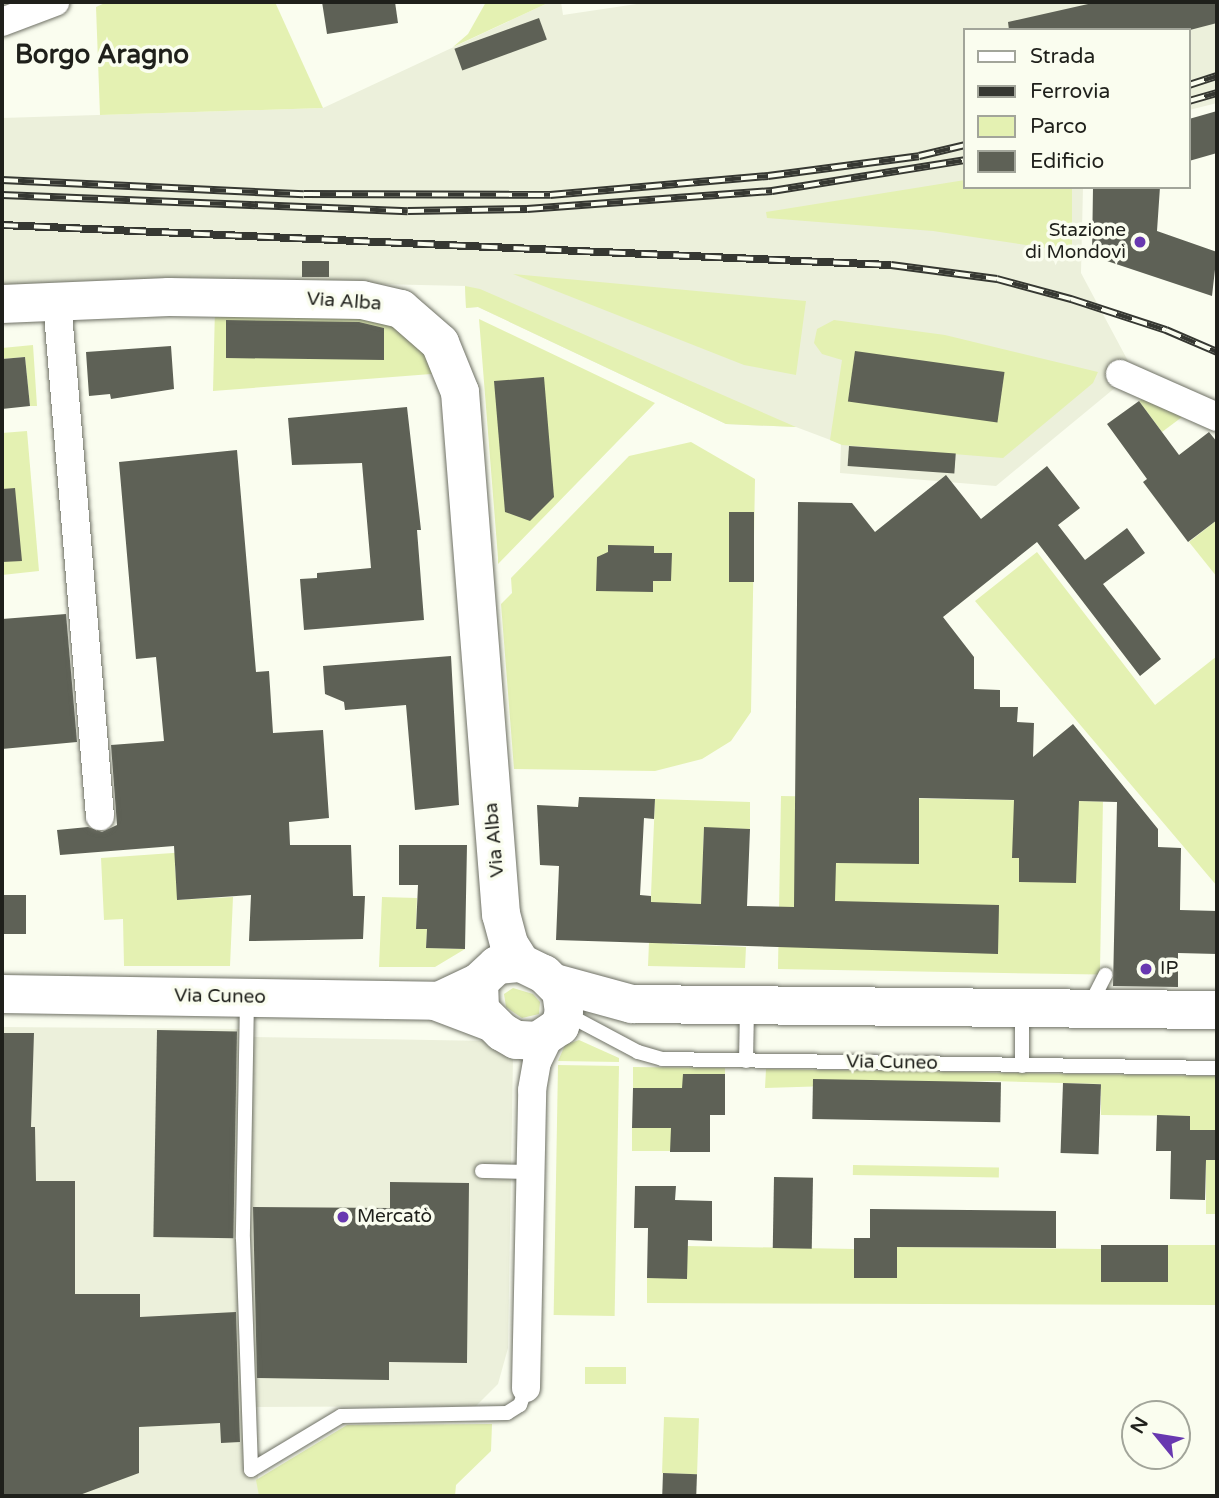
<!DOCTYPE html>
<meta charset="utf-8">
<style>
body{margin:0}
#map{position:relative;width:1219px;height:1498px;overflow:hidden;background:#fafdef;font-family:"Varela Round",sans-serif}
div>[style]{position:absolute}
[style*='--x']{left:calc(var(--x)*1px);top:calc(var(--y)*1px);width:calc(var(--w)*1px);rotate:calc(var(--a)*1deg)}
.built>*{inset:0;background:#ecf0db}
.green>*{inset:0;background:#e4f1b2;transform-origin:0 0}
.building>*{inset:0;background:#5e6156;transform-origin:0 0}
.roads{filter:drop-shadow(0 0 2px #6e7065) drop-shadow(0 0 2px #6e7065)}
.lane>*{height:14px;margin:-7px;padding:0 7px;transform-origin:7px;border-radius:7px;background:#fff}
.street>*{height:28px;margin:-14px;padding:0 14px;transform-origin:14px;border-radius:14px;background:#fff}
.secondary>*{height:38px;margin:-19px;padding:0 19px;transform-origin:19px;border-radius:19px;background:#fff}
.rail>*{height:8px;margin-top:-4px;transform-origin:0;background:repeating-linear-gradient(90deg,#fafdef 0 16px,#363832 0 32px);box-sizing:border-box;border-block:2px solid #363832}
.dots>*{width:19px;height:19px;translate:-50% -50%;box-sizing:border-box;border:4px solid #fafdef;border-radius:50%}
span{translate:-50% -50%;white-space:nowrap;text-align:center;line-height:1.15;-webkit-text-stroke:7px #fafdef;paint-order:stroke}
.poi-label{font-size:19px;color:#1f201b}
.right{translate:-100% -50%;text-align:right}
.left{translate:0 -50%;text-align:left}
.street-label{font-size:19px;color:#1f201b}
.district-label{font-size:26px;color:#1f201b;font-weight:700}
.frame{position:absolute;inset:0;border:4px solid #1f201b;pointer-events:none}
.legend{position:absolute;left:963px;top:28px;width:228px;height:161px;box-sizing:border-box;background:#fafdef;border:2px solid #a2a59a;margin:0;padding:9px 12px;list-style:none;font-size:21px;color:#1f201b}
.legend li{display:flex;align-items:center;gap:14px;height:35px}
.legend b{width:35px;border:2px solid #a2a59a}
.north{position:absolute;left:1121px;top:1400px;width:70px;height:70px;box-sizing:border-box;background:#fafdef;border:2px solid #a2a59a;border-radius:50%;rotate:300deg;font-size:19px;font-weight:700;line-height:28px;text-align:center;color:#1f201b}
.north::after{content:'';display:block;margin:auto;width:24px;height:32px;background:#6838b0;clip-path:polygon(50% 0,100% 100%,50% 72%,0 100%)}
</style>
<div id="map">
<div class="built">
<i style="clip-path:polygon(550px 2px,561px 2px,563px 15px,650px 2px,1217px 2px,1217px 103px,1189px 110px,1189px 30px,965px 30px,965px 187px,1083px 187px,1081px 273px,1128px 361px,1116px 387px,996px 486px,840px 473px,841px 444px,796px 427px,726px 424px,478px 307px,466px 308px,465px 286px,149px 279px,2px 286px,2px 118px,323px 108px)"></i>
<i style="clip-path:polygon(2px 1027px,252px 1029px,252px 1037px,490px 1041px,513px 1058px,508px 1348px,498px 1384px,476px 1406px,254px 1407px,259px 1496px,2px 1496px)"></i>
</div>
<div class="green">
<i style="clip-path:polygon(107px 2px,275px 2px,323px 108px,100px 115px,96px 7px)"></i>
<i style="clip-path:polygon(486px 2px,550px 2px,453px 47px,468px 34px)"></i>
<i style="clip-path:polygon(965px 180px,965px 187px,1072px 187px,1072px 252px,933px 231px,767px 218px,766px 212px)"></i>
<i style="clip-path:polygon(513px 274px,806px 301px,796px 375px,744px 365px)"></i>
<i style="clip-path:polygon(465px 286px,480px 289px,796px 427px,726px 424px,478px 307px,466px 308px)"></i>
<i style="clip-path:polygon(215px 308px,380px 312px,444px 373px,213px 391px)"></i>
<i style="clip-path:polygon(479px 319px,655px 403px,498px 564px,498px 558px)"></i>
<i style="clip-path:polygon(834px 320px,945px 335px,1098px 372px,1093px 383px,1003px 458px,842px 445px,830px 440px,842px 360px,822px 354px,814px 343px,817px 329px)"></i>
<i style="clip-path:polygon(33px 345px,37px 406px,30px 406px,25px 357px,2px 359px,2px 348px)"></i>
<i style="clip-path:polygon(1144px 398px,1182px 417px,1162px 432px,1139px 401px)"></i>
<i style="clip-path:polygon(27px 431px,39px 571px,2px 575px,2px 433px)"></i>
<i style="clip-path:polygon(691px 442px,755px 479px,751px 712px,731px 741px,702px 759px,655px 771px,514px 769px,501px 604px,512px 593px,511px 578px,629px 456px)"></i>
<i style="clip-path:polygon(1217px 520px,1217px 577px,1189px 542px)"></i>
<i style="clip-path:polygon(1037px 552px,1155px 705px,1217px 656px,1217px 886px,975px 601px)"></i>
<i style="left:781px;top:796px;width:322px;height:173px;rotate:1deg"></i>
<i style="clip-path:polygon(655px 799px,750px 802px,750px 829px,704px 828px,701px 904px,674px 903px,672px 944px,746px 947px,745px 968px,648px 966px)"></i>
<i style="clip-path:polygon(230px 849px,175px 866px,178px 900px,233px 897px,230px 966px,124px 966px,123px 919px,104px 920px,101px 858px)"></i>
<i style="clip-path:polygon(382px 897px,417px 898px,416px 928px,427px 929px,426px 948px,465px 949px,435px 967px,379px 967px)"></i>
<i style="clip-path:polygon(513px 988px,533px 994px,540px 1002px,539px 1014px,522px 1018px,506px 1007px,504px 994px)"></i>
<i style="clip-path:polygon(579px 1040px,619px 1058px,619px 1062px,558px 1061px,565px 1045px)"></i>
<i style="left:558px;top:1065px;width:61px;height:250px;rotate:1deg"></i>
<i style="clip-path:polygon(633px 1067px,725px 1068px,725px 1074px,682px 1088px,633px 1088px)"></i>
<i style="clip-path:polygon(766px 1069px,1217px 1076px,1217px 1130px,1190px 1130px,1190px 1116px,1101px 1115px,1101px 1084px,992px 1081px,765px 1088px)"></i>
<i style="left:632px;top:1128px;width:39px;height:23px"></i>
<i style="left:1206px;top:1160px;width:11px;height:54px"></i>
<i style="left:853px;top:1165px;width:146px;height:10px;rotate:1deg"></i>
<i style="clip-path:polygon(1168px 1245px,1217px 1245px,1217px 1305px,647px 1303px,647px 1278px,687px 1278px,687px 1246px,854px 1249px,854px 1278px,896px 1278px,897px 1247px,1101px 1249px,1168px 1282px)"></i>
<i style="left:585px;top:1367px;width:41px;height:17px"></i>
<i style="left:664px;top:1417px;width:35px;height:56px;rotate:2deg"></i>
<i style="clip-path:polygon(492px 1424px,491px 1451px,456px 1485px,455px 1496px,259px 1496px,256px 1480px,347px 1425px)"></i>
</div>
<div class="building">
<i style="clip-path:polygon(322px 2px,395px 2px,398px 23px,327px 34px)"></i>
<i style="clip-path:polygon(1097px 2px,1217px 2px,1217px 23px,1190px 30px,1009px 30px,1008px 22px)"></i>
<i style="left:539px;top:18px;width:23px;height:90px;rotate:70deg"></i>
<i style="clip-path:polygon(1217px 111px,1217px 153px,1189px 161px,1189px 119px)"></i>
<i style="clip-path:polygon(1093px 187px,1160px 187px,1157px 231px,1217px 252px,1212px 296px,1092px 256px)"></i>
<i style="left:302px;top:261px;width:27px;height:16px"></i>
<i style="clip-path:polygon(226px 320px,359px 322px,384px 328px,384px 360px,226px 358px)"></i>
<i style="clip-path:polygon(171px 346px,174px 389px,111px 399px,110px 394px,89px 396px,86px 352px)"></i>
<i style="left:855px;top:351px;width:151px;height:51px;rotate:8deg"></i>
<i style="clip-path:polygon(25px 357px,30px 406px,2px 409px,2px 359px)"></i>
<i style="clip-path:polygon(544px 377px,554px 497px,530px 521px,505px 512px,494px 381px)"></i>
<i style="clip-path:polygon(1139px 401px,1179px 455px,1209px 432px,1217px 442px,1217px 520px,1188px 542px,1143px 482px,1147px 479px,1107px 424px)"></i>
<i style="clip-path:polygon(407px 407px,421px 530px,417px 530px,424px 620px,304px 630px,300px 579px,317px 578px,317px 573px,371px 568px,362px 463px,292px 465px,288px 418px)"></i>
<i style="left:849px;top:446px;width:107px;height:20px;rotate:4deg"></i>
<i style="clip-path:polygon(237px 450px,256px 672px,269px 671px,273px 733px,323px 730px,329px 818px,289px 822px,290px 845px,351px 845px,353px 896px,365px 896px,363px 939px,249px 941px,251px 895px,177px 900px,174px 846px,60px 855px,57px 830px,88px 827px,102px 832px,117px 825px,111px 745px,164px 741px,156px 657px,136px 659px,119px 462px)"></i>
<i style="clip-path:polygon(1047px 466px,1080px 508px,1058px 525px,1085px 560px,1127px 528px,1145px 553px,1103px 584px,1161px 659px,1140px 676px,1037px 542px,943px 617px,974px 657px,974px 689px,1000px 690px,1000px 707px,1018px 707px,1017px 722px,1034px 723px,1033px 757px,1073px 724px,1158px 829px,1158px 847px,1181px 848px,1180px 910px,1217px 911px,1217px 954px,1178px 953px,1178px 987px,1113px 986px,1117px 802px,1079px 801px,1076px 883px,1019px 882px,1019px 858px,1012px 858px,1014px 800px,919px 798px,919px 864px,836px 863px,835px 901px,999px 905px,998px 954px,556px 940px,559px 866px,540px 865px,537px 805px,578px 807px,579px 797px,655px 799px,654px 819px,644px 818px,640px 895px,651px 896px,651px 902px,701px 904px,704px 827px,750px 829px,747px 906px,794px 907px,798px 502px,852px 503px,875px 532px,946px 475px,981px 519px)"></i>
<i style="clip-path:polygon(15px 488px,22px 561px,2px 562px,2px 489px)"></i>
<i style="left:729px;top:512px;width:25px;height:70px"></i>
<i style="clip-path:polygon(608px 545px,654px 546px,654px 553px,672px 553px,671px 581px,653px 581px,653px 592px,596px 591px,597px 557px,608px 552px)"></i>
<i style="clip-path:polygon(66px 614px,77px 742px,2px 749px,2px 619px)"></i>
<i style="clip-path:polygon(451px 656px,459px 805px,415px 810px,406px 705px,345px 710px,344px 702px,325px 694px,323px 666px)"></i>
<i style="clip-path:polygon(399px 845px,467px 845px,465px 949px,426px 948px,427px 929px,416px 929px,418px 885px,399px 885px)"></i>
<i style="left:2px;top:895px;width:24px;height:39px"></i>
<i style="left:157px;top:1030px;width:80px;height:207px;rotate:1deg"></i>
<i style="clip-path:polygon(2px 1033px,34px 1033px,31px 1127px,35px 1127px,36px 1181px,75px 1181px,75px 1294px,140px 1294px,140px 1317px,236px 1312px,240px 1442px,221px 1443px,220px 1423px,139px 1427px,139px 1473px,77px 1496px,2px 1496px)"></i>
<i style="clip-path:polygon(683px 1074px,725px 1074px,725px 1115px,710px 1115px,710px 1152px,670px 1152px,671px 1128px,632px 1128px,633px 1088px,682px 1088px)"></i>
<i style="left:813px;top:1079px;width:188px;height:40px;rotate:1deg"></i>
<i style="left:1063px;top:1083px;width:38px;height:70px;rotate:2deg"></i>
<i style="clip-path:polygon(1157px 1115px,1190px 1116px,1190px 1130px,1217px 1130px,1217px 1160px,1206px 1160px,1205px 1200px,1170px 1199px,1171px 1151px,1156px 1151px)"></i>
<i style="left:774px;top:1177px;width:39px;height:71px;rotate:1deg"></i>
<i style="clip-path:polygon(390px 1182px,469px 1183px,467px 1363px,389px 1362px,389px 1380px,257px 1378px,253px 1207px,390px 1208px)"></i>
<i style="clip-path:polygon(635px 1186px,676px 1186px,675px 1200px,712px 1201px,712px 1241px,688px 1240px,687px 1279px,647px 1278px,648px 1228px,634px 1228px)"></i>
<i style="clip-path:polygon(870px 1209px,1056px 1211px,1056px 1248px,897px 1247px,897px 1278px,854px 1278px,854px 1238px,870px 1238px)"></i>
<i style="left:1101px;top:1245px;width:67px;height:37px"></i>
<i style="left:663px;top:1473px;width:34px;height:23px;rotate:2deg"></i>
</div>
<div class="roads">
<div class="lane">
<i style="--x:247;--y:999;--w:240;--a:91"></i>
<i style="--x:243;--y:1239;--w:231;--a:88"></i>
<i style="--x:251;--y:1470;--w:105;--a:-31"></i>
<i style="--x:341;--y:1416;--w:166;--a:-1"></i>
<i style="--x:507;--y:1413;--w:15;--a:-32"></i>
<i style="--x:520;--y:1405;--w:18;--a:-71"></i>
<i style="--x:1090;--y:1005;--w:34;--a:-63"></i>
<i style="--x:576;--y:1019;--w:70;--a:28"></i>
<i style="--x:638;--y:1052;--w:25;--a:16"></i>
<i style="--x:662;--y:1059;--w:555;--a:0.93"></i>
<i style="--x:746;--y:1061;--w:54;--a:-88.9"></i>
<i style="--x:1022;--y:1066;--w:57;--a:-90"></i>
<i style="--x:482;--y:1171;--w:49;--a:1.2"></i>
</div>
<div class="street">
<i style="--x:2;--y:22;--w:57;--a:-20.7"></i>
<i style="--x:57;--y:301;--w:517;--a:85.23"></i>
<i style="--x:1120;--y:374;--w:106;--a:23.9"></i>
<i style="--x:526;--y:1388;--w:298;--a:-88.8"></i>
<i style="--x:532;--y:1090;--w:28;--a:-80"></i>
<i style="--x:537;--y:1062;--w:28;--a:-64"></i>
</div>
<div class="secondary">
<i style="--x:2;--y:304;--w:167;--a:-2.4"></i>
<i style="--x:169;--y:297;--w:193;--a:0.9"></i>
<i style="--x:362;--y:300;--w:40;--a:13"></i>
<i style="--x:401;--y:309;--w:52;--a:41.1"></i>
<i style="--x:440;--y:343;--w:53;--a:67.8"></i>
<i style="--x:460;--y:392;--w:524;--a:85.51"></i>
<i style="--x:501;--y:914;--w:31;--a:75"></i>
<i style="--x:509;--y:944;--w:22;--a:58"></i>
<i style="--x:555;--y:983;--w:80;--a:15.3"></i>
<i style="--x:632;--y:1004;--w:585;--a:0.59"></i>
<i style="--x:2;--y:994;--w:433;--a:0.9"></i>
<i style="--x:435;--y:1001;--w:57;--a:20.7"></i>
<i style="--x:439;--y:1001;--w:44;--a:-25.4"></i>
<i style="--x:479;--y:982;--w:25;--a:-43"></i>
<i style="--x:497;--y:965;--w:24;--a:-5"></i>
<i style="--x:521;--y:963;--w:25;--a:26"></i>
<i style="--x:544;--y:974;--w:24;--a:45"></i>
<i style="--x:561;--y:991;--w:21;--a:82"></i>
<i style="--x:564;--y:1012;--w:15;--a:106"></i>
<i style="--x:560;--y:1026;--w:27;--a:146"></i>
<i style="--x:538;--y:1041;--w:22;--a:-177"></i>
<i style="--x:516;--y:1040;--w:16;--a:-150"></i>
<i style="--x:502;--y:1032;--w:31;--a:-135"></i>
<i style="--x:480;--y:1010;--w:28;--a:-92"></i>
</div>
</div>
<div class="rail">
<i style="--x:1189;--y:85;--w:29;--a:-18"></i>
<i style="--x:1189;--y:101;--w:29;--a:-16"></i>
<i style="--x:2;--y:180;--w:302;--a:2.7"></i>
<i style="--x:304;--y:194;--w:246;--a:0.2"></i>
<i style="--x:550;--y:195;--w:219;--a:-5"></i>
<i style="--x:768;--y:176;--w:152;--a:-7.5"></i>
<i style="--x:919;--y:156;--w:47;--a:-13.4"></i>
<i style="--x:2;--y:195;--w:406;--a:2.3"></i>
<i style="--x:408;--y:211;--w:119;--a:-1"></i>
<i style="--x:527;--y:209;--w:246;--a:-4.2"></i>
<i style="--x:772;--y:191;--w:195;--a:-9.1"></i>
<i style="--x:2;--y:225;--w:890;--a:2.58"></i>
<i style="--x:891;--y:265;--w:107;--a:7.5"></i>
<i style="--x:997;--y:279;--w:77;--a:15.1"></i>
<i style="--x:1071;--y:299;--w:100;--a:18.1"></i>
<i style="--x:1166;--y:330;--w:56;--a:23.3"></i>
</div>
<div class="dots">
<i style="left:1140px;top:242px;background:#6838b0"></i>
<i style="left:1146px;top:969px;background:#6838b0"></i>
<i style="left:343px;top:1217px;background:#6838b0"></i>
</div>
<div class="poi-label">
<span class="right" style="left:1126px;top:242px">Stazione<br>di Mondovì</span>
<span class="left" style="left:1160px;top:969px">IP</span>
<span class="left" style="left:357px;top:1217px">Mercatò</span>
</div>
<div class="street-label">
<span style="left:344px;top:302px;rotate:4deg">Via Alba</span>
<span style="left:495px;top:840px;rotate:-95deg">Via Alba</span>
<span style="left:220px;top:997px;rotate:1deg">Via Cuneo</span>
<span style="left:892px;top:1063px;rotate:1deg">Via Cuneo</span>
</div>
<div class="district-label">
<span style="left:102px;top:55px">Borgo Aragno</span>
</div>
<div class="frame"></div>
<ul class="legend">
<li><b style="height:9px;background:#fff"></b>Strada</li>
<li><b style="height:9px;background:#363832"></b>Ferrovia</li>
<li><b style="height:19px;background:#e4f1b2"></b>Parco</li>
<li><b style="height:19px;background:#5e6156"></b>Edificio</li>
</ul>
<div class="north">N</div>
</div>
